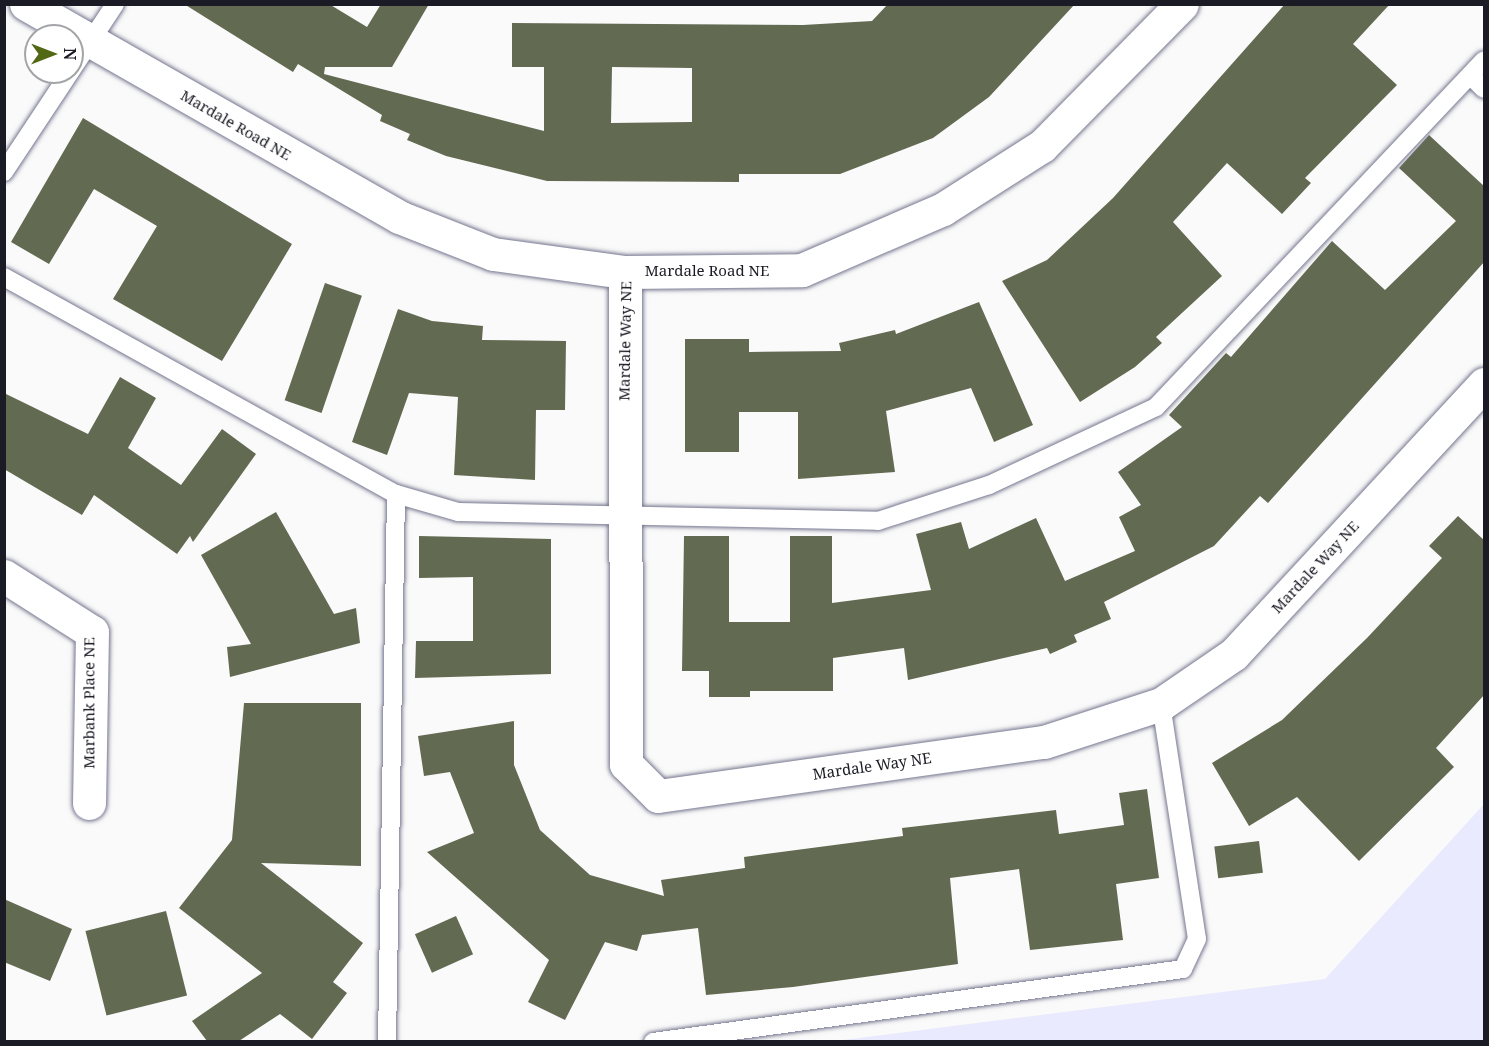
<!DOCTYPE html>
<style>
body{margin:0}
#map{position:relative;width:1489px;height:1046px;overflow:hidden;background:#fafafa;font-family:"Noto Serif",serif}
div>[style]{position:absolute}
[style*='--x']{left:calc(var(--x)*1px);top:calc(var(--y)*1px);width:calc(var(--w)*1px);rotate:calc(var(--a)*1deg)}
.green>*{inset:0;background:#e9eafd}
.building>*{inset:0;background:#626a52;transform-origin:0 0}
.roads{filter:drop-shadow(0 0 2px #75768f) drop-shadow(0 0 2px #75768f)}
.lane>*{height:18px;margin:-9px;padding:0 9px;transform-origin:9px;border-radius:9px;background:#fff}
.street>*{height:33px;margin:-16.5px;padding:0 16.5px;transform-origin:16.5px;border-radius:16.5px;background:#fff}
span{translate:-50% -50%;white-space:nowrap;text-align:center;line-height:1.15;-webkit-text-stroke:6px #fff;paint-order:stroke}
.street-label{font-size:15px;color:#1a1b24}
.frame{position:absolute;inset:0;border:6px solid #1a1b24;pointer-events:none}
.north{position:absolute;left:24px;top:24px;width:60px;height:60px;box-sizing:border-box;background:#fff;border:2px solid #a3a4a7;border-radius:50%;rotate:90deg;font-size:16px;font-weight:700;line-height:24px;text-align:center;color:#1a1b24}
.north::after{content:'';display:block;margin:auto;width:21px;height:27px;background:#526815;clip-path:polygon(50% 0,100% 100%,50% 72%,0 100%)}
</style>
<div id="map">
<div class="green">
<i style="clip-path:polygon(1484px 804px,1484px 1041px,835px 1041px,1325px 979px)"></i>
</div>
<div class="building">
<i style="clip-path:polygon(evenodd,184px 4px,329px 4px,367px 27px,381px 4px,429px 4px,392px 67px,325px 67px,324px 74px,544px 131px,544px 67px,512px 67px,512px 23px,803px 25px,872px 21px,888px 4px,1075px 4px,989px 97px,933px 138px,840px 174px,739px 174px,739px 182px,547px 181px,446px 156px,407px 140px,410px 134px,380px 121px,382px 115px,298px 64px,293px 72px,184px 4px,612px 67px,692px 68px,692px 122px,611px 123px,612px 67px)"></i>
<i style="clip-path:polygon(1285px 4px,1390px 4px,1353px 44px,1397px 85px,1305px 178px,1311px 183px,1282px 214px,1227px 163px,1173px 222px,1222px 276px,1156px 337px,1162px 343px,1135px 367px,1080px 402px,1002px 281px,1047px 260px,1113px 198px)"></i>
<i style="clip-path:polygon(83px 118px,292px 244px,222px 361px,113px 299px,157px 226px,94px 189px,49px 264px,11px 242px)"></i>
<i style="clip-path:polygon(1429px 135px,1485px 187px,1485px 261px,1268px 503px,1260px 496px,1214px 546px,1104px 602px,1111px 619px,1074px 635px,1077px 642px,1050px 654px,1047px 648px,908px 680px,904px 648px,833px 658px,833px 691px,750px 691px,750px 697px,709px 697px,709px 671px,682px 671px,684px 536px,729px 536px,729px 622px,790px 622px,790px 536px,832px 536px,832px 603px,931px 590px,916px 534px,961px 522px,969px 549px,1036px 518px,1065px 581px,1135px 551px,1119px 517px,1141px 505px,1118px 472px,1182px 427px,1169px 415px,1226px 353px,1231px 357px,1332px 241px,1385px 290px,1456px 221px,1399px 168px)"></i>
<i style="left:325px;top:283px;width:39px;height:124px;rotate:19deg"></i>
<i style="clip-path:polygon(979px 302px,1033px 425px,994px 442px,971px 388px,886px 411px,895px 472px,798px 479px,798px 412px,739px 412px,739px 452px,685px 452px,685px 339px,749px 339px,749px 352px,841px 351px,839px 343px,895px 330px,896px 334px)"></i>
<i style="clip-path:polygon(398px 309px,432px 321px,483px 326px,482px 340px,566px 341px,565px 410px,536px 410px,535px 480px,454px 475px,458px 397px,409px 393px,387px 455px,352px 442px)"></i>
<i style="clip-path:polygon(120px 377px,156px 398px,128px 448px,181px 485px,222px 429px,256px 454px,193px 542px,190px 536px,177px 554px,94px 495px,82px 515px,4px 469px,4px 393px,88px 434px)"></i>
<i style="clip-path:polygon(276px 512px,334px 614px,356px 608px,360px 643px,230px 677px,227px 647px,251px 644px,201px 555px)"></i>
<i style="clip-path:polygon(1458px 516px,1485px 541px,1485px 694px,1436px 748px,1454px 767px,1359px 861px,1297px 797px,1249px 826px,1212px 763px,1282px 720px,1367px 638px,1442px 558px,1429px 546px)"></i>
<i style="clip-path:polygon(419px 536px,551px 539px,551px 674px,415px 678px,416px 641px,473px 641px,473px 577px,419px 578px)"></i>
<i style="clip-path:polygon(244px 703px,361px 703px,361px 866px,261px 863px,363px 943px,333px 982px,347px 993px,312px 1039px,280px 1014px,239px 1041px,207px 1041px,192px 1021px,262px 973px,179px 908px,232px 840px)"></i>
<i style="clip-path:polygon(514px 721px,514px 765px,540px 830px,590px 875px,664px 896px,661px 880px,745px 868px,744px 857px,903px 836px,902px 828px,1056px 810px,1059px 834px,1124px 825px,1119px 793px,1147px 789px,1159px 878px,1116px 884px,1123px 940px,1030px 950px,1019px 869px,950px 878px,958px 964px,793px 987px,706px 995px,698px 928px,642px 935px,637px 951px,605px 942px,565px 1020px,528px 1002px,549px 960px,427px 852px,474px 833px,450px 772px,424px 776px,418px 736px)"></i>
<i style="left:1259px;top:841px;width:32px;height:45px;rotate:83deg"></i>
<i style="clip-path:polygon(4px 899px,72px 929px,50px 981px,4px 962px)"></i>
<i style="left:166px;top:911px;width:87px;height:83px;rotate:76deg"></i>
<i style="left:456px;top:916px;width:42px;height:45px;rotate:66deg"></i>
</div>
<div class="roads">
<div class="lane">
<i style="--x:1471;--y:76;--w:18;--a:45"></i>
<i style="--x:4;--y:172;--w:201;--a:-56.5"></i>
<i style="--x:4;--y:277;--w:448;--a:29"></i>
<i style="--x:387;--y:1042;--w:548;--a:-89.06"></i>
<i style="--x:396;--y:494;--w:65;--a:16.2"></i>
<i style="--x:458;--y:512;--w:420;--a:1.2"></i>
<i style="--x:878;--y:521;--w:117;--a:-18"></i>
<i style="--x:989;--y:485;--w:184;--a:-25"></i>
<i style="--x:1156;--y:407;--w:477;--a:-46.6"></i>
<i style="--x:653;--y:1042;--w:535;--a:-7.84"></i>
<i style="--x:1183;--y:969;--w:33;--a:-65"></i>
<i style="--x:1197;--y:939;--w:238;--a:-98.7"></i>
</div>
<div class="street">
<i style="--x:26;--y:4;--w:430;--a:29.7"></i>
<i style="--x:399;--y:217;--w:101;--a:21.5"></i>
<i style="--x:493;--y:254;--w:133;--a:7.8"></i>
<i style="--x:625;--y:272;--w:177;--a:-0.6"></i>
<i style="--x:802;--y:270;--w:154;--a:-23.4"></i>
<i style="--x:943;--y:209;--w:117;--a:-32.5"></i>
<i style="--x:1042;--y:146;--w:199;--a:-45.4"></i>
<i style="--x:625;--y:272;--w:492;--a:89.9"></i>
<i style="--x:626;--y:764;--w:45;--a:45"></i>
<i style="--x:658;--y:796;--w:390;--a:-8"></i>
<i style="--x:1044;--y:742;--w:123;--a:-18"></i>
<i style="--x:1161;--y:704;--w:88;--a:-34.4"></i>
<i style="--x:1234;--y:654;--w:368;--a:-47.2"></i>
<i style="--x:4;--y:576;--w:104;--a:32.5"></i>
<i style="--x:92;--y:632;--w:171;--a:91"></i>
</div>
</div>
<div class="street-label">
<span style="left:236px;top:125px;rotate:30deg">Mardale Road NE</span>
<span style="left:707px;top:271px">Mardale Road NE</span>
<span style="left:625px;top:341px;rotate:-89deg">Mardale Way NE</span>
<span style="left:1315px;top:567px;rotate:-47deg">Mardale Way NE</span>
<span style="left:89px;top:703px;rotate:-90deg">Marbank Place NE</span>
<span style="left:872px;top:766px;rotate:-8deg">Mardale Way NE</span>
</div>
<div class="frame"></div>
<div class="north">N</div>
</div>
